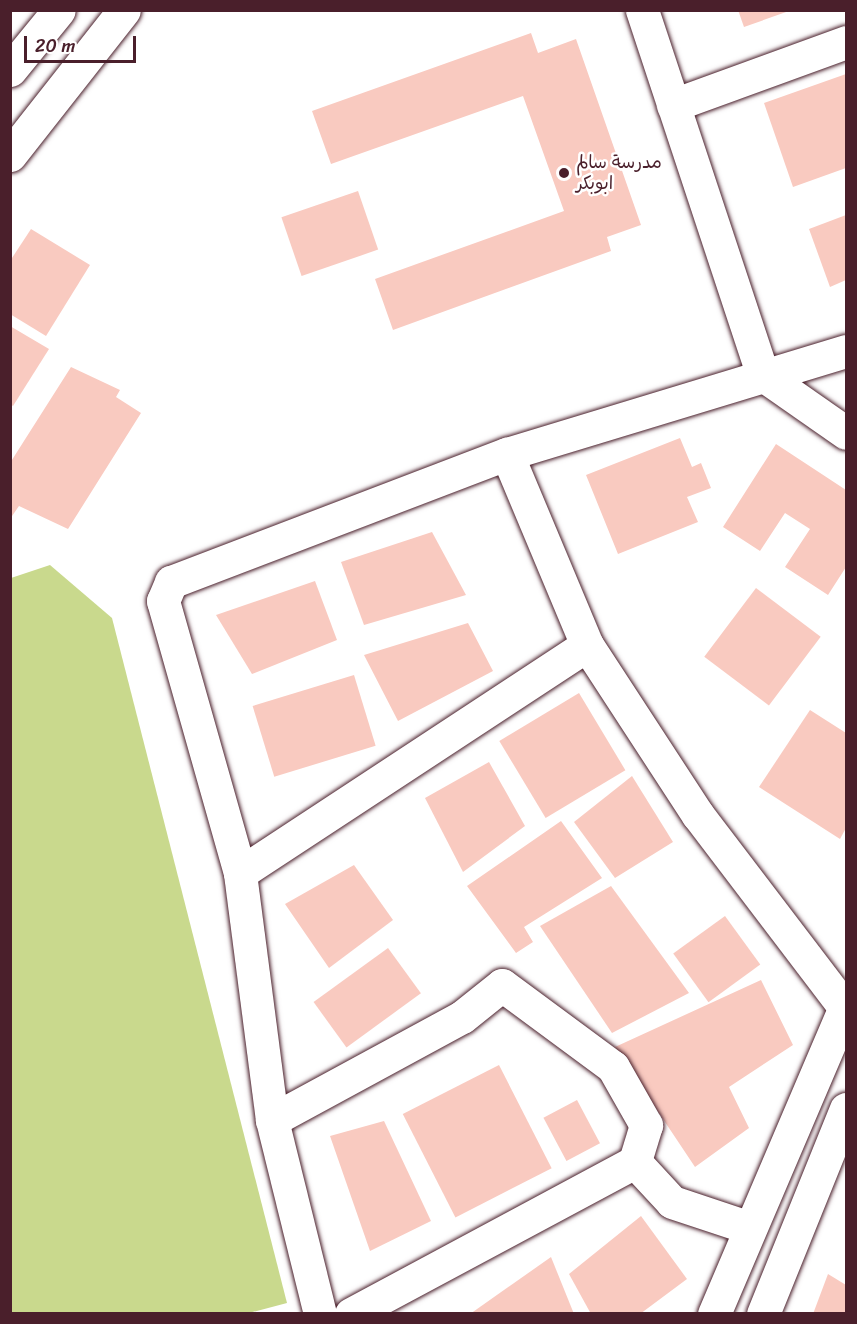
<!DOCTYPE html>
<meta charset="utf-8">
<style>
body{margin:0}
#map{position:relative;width:857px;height:1324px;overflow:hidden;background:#fff;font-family:Sriracha,"Playpen Sans Arabic",sans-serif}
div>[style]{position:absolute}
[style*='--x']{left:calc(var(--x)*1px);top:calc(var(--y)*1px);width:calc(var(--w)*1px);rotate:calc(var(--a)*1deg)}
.green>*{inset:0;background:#c9d98d}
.building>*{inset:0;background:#f9cac0;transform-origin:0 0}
.roads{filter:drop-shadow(0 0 2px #4a1f2b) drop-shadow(0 0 2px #4a1f2b)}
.minor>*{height:33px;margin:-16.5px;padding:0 16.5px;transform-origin:16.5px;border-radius:16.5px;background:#fff}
.dots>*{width:16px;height:16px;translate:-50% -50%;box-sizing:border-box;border:3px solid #fff;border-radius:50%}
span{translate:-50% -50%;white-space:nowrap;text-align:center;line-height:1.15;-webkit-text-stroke:5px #fff;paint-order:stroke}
.poi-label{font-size:18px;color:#4a1f2b}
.left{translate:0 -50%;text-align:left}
.frame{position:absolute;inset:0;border:12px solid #4a1f2b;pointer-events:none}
.scale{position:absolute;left:24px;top:36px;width:112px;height:27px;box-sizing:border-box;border:3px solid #4a1f2b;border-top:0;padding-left:8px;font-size:18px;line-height:21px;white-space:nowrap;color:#4a1f2b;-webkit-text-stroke:4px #fff;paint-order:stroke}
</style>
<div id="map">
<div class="green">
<i style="clip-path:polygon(50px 565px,112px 618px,287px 1303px,245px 1314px,11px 1313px,11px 578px)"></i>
</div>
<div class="building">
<i style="clip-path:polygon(738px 10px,789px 10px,789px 11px,744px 27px)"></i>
<i style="clip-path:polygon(531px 33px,538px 53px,576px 39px,641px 225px,607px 237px,611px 251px,393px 330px,375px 279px,564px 211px,523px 96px,331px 164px,312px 111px)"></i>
<i style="clip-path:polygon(846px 74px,846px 168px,793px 187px,764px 103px)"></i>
<i style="left:358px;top:191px;width:62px;height:81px;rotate:71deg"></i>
<i style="clip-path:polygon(846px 215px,846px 280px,830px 287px,809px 229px)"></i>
<i style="clip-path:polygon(31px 229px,90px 265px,46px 336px,10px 314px,10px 261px)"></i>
<i style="clip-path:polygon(10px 326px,49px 349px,13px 406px,10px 404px)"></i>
<i style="clip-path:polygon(71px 367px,120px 390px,116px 397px,141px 413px,68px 529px,19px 506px,10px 519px,10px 463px)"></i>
<i style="clip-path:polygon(680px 438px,692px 467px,701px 463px,711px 488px,687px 497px,698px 522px,618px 554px,586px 475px)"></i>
<i style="clip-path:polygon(776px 444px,846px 490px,846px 567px,828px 595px,785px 567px,810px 529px,785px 513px,760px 551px,723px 527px)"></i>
<i style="clip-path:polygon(432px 532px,466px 595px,364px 625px,341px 562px)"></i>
<i style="clip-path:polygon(315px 581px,337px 640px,252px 674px,216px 615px)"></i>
<i style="left:756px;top:588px;width:81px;height:86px;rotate:37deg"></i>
<i style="clip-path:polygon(468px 623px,493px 671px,398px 721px,364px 655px)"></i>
<i style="left:354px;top:675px;width:74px;height:106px;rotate:73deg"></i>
<i style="left:579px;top:693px;width:90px;height:93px;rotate:59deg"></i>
<i style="clip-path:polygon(810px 710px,846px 733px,846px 828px,840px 839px,759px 787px)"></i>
<i style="clip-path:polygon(489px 762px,525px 826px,463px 872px,425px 798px)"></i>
<i style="clip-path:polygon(632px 776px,673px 842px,615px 878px,574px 822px)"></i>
<i style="clip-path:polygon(561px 821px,602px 878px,524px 927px,533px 942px,516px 953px,467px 886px)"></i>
<i style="clip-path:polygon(354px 865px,393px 920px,329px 968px,285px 904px)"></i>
<i style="clip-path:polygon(611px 886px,689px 993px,612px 1033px,540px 926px)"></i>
<i style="left:725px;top:916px;width:60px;height:64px;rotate:54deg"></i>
<i style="left:388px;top:948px;width:56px;height:92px;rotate:54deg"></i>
<i style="clip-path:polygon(761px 980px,793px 1045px,729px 1087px,749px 1128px,695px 1167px,615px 1047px)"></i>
<i style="left:499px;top:1065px;width:116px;height:108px;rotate:63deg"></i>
<i style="left:577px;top:1100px;width:49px;height:38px;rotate:62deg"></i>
<i style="clip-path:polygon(384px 1121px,431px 1221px,370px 1251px,330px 1136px)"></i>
<i style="clip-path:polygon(641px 1216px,687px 1279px,640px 1314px,591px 1314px,569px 1274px)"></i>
<i style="clip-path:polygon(551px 1257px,574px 1314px,470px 1314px)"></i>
<i style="clip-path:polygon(828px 1274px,846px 1285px,846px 1314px,813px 1314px)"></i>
</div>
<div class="roads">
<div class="minor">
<i style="--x:642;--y:10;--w:385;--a:71.7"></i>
<i style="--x:763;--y:375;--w:101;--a:34.9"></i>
<i style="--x:10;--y:70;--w:77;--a:-50.8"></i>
<i style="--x:673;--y:105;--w:184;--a:-20"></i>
<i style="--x:10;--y:155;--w:184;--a:-51.8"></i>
<i style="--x:507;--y:454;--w:207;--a:67.3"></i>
<i style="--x:587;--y:645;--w:203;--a:56.9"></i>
<i style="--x:698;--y:815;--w:243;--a:52.7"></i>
<i style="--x:240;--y:873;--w:415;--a:-33.3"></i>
<i style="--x:272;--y:1120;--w:216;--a:-28.5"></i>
<i style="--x:462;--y:1017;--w:51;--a:-38.7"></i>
<i style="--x:502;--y:985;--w:138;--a:36.5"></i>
<i style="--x:613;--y:1067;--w:67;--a:60.4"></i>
<i style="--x:646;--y:1125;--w:39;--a:107"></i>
<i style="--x:320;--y:1314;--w:200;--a:-103.9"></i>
<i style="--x:272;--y:1120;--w:249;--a:-97.4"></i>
<i style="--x:240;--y:873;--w:283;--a:-105.8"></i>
<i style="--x:163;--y:601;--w:21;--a:-67"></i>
<i style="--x:171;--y:582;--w:360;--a:-20.9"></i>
<i style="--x:507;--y:454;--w:354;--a:-16.9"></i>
<i style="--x:351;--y:1314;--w:322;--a:-28.2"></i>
<i style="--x:635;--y:1162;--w:54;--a:47.2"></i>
<i style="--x:672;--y:1202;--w:82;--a:18.4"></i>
<i style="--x:714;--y:1314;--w:336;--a:-66.9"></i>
<i style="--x:763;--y:1314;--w:221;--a:-68"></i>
</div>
</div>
<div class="dots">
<i style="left:564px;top:173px;background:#4a1f2b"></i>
</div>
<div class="poi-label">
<span class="left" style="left:576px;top:173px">مدرسة سالم<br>ابوبكر</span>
</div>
<div class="frame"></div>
<div class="scale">20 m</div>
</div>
